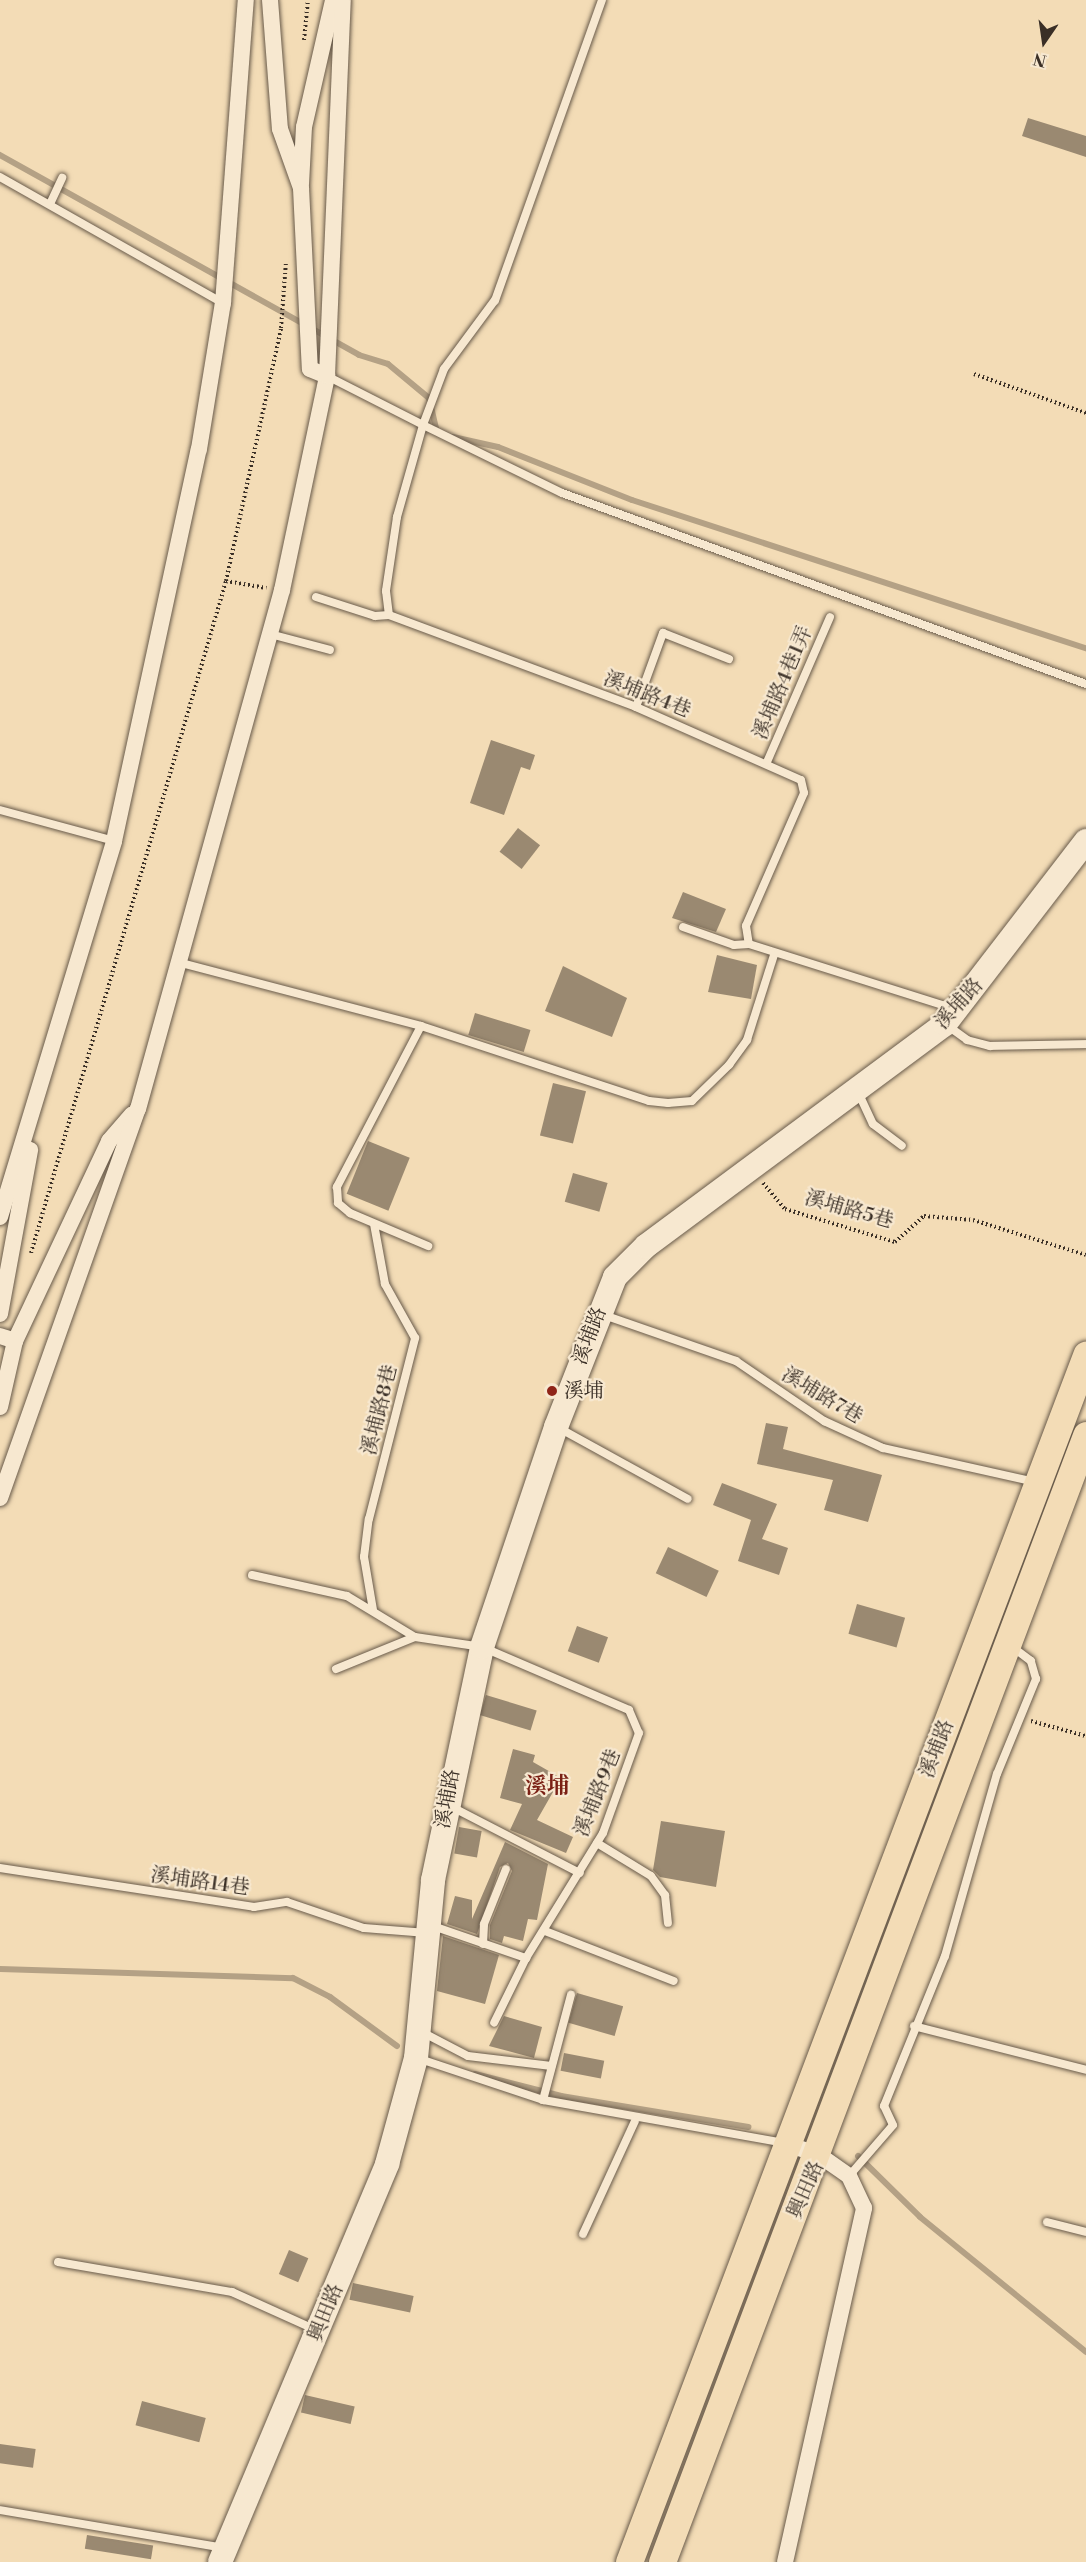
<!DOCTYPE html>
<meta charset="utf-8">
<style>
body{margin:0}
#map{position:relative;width:1086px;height:2562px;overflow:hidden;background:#f3dcb6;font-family:"Libre Bodoni","Noto Serif TC",serif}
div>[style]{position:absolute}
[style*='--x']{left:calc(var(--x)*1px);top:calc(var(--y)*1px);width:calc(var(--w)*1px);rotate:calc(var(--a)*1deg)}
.stream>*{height:6px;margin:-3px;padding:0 3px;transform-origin:3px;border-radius:3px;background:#b4a185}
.building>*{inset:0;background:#9a8971;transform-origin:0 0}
.path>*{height:4px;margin-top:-2px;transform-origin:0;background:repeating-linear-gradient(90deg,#3a2f26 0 1.5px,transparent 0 4.5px)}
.roads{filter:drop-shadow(0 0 2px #685a4a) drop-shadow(0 0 2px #685a4a)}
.lane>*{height:8px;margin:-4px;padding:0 4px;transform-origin:4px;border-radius:4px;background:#f7e8d0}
.street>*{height:16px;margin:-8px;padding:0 8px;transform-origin:8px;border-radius:8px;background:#f7e8d0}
.secondary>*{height:24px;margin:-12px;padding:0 12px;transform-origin:12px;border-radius:12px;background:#f7e8d0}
.primary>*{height:27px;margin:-13.5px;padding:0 13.5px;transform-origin:13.5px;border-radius:13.5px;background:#f3dcb6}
.dots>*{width:16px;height:16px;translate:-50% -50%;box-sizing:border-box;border:3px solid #f7e8d0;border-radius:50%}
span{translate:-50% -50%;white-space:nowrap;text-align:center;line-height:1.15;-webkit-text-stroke:4.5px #f7e8d0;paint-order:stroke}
.street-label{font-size:20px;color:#3a2f26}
.poi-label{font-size:20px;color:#3a2f26}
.left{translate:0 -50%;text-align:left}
.quarter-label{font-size:22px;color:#7a1f14;font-weight:700}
.north{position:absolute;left:1014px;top:12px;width:60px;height:60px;-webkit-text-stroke:4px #f7e8d0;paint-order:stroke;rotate:193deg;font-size:16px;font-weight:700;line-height:24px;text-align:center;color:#3a2f26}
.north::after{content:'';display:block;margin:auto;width:21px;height:27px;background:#3a2f26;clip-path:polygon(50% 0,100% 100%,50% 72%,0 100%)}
</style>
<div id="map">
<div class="stream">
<i style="--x:0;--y:155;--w:411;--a:29.1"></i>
<i style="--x:359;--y:355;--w:30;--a:17"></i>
<i style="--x:388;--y:364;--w:53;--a:39.7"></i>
<i style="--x:429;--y:398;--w:36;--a:77"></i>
<i style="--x:453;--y:437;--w:46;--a:12.5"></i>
<i style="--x:498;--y:447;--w:144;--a:21.6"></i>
<i style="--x:632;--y:500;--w:478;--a:18.1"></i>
<i style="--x:0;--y:1969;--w:293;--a:1.8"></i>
<i style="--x:293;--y:1978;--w:42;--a:27.2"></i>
<i style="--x:330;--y:1997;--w:83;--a:36.2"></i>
<i style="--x:475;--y:2074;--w:89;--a:14.3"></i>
<i style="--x:561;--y:2096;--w:190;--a:9.4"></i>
<i style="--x:858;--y:2156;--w:87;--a:44.5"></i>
<i style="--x:920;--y:2217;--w:214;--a:39.1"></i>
</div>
<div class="building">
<i style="clip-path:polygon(1028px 118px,1086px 136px,1086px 157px,1022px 136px)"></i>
<i style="clip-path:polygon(491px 740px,535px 755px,530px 770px,521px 767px,504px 815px,470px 803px)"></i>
<i style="left:518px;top:828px;width:28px;height:30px;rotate:38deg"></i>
<i style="clip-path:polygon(683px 892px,726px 909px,716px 932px,672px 918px)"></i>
<i style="clip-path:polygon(717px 955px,757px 965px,751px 999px,708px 992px)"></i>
<i style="clip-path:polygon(563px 966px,627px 998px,612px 1037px,545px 1011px)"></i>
<i style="left:475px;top:1013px;width:58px;height:23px;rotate:17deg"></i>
<i style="left:553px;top:1083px;width:34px;height:54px;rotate:14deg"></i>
<i style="left:368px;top:1141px;width:45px;height:57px;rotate:22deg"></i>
<i style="left:573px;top:1173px;width:36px;height:30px;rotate:16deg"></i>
<i style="clip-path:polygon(766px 1423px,788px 1427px,783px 1449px,882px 1475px,868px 1522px,824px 1510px,833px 1480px,757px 1464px)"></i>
<i style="clip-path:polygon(722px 1483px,777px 1504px,762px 1539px,788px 1548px,779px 1575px,738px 1561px,751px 1520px,713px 1505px)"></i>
<i style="left:668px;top:1547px;width:56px;height:29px;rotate:25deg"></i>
<i style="left:857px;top:1604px;width:50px;height:31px;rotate:16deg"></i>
<i style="left:577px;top:1626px;width:33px;height:27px;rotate:20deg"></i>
<i style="left:486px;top:1695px;width:53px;height:21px;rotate:17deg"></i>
<i style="clip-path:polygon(513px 1749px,535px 1755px,533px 1762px,561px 1778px,537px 1820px,573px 1837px,566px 1853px,510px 1830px,522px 1804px,500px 1798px)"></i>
<i style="clip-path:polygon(661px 1821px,725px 1831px,716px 1887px,660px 1877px,653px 1870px)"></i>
<i style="left:459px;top:1827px;width:23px;height:27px;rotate:10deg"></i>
<i style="clip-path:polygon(505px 1842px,548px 1864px,537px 1920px,528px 1919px,523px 1941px,504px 1936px,502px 1943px,490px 1939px,490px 1925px,512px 1871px,508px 1863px,500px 1867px,477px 1934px,447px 1924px,455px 1896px,472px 1900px,472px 1919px)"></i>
<i style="clip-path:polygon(443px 1936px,499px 1955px,485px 2004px,437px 1991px)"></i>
<i style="left:577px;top:1993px;width:48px;height:31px;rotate:16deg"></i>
<i style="clip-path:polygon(504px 2016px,542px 2027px,534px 2058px,489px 2046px)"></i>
<i style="left:564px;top:2053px;width:41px;height:18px;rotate:11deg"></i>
<i style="left:289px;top:2250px;width:21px;height:26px;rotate:23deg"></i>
<i style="left:353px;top:2283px;width:62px;height:17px;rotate:12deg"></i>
<i style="left:305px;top:2395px;width:51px;height:18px;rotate:13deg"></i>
<i style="left:142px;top:2401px;width:66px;height:25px;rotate:15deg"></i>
<i style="left:0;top:2444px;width:36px;height:19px;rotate:8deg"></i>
<i style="left:87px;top:2535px;width:67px;height:14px;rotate:9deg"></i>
</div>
<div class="path">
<i style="--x:304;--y:40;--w:40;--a:-84.3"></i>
<i style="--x:974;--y:374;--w:119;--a:19.2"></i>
<i style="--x:226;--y:581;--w:41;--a:9.9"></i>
<i style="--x:763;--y:1183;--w:34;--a:50"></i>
<i style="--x:785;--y:1209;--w:115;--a:16.7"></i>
<i style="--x:895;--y:1242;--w:39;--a:-42"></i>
<i style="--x:924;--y:1216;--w:49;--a:4.7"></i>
<i style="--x:973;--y:1220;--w:118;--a:17.2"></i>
<i style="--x:31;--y:1253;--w:700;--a:-73.82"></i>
<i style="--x:226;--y:581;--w:259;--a:-77.7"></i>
<i style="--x:281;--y:328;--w:66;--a:-85.7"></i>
<i style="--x:1031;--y:1721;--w:57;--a:15.3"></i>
</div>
<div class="roads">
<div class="lane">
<i style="--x:602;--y:0;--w:319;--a:109.6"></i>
<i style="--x:495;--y:300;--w:86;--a:126.5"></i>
<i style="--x:444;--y:369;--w:60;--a:110.6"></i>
<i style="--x:423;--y:425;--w:155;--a:26.1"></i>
<i style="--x:562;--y:493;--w:558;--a:20.03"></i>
<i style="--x:0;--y:177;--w:256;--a:29.5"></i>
<i style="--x:50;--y:204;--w:29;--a:-65"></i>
<i style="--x:327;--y:376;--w:108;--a:27"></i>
<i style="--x:423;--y:425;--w:96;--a:105.8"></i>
<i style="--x:397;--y:517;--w:75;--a:98.5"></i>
<i style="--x:386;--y:591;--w:24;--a:83"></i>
<i style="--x:389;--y:615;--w:264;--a:20.4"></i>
<i style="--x:636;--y:707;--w:180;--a:23.9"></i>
<i style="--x:801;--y:780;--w:13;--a:77"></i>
<i style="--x:804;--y:793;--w:145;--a:113.6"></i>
<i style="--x:746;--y:926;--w:18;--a:81"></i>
<i style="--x:749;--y:944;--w:216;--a:17.5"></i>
<i style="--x:316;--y:597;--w:62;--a:17.9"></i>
<i style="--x:375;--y:616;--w:14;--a:-4"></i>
<i style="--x:270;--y:634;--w:62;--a:14.9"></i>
<i style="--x:636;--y:707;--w:79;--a:-70"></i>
<i style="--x:663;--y:633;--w:71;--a:21.5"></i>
<i style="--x:767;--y:762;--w:158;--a:-66.5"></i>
<i style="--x:0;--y:810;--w:118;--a:15.2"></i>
<i style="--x:683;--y:927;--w:54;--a:19.4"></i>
<i style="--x:734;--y:945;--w:15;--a:-4"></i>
<i style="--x:177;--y:962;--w:252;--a:14.7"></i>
<i style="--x:421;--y:1026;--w:240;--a:18.2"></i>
<i style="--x:649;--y:1101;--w:19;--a:6"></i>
<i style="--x:668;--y:1103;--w:24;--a:-5"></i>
<i style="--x:692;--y:1101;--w:52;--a:-44.2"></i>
<i style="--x:729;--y:1065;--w:31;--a:-54"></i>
<i style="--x:747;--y:1040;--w:89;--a:-72.4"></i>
<i style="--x:421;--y:1026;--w:182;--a:117.6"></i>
<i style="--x:337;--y:1187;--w:16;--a:86"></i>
<i style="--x:338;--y:1203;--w:16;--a:40"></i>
<i style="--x:350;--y:1213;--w:85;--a:22.9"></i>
<i style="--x:948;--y:1026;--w:24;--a:36"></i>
<i style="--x:967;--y:1040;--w:24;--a:15"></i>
<i style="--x:990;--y:1046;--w:96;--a:-1.2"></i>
<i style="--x:858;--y:1092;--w:35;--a:65"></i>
<i style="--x:873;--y:1124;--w:36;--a:37"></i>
<i style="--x:604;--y:1315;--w:140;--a:19.2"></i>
<i style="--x:736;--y:1361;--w:107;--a:34.3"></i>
<i style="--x:824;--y:1421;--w:65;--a:24.6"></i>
<i style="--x:883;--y:1448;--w:156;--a:12.6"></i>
<i style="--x:557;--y:1427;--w:149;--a:28.8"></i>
<i style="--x:252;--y:1575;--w:97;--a:12.5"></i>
<i style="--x:347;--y:1596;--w:79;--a:31.1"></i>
<i style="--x:415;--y:1637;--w:68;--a:8.5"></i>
<i style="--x:482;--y:1647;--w:160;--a:23.2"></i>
<i style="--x:629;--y:1710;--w:25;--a:67"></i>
<i style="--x:639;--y:1733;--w:106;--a:109.8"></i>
<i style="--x:603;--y:1833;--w:147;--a:121.6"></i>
<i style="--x:526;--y:1958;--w:72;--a:116.2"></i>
<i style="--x:373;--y:1610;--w:54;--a:-99.6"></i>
<i style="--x:364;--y:1557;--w:38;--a:-83"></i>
<i style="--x:369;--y:1519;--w:187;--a:-75.7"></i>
<i style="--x:415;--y:1338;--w:62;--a:-119.1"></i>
<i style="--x:385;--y:1284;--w:61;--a:-100.4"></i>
<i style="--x:336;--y:1669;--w:85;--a:-22.1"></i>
<i style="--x:450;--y:1806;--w:146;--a:27.3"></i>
<i style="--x:597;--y:1843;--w:63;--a:31.4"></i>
<i style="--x:651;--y:1876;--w:24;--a:54"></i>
<i style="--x:665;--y:1895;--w:28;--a:84"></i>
<i style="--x:0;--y:1868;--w:257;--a:8.7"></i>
<i style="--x:254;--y:1907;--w:33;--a:-9"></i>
<i style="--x:287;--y:1902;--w:81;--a:18.7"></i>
<i style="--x:364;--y:1928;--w:63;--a:4.5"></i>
<i style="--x:430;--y:1925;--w:102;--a:19"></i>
<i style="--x:545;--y:1931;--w:138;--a:21.2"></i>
<i style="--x:483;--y:1944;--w:20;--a:-87"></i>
<i style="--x:484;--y:1924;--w:59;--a:-68.2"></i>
<i style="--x:914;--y:2026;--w:178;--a:14.3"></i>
<i style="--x:420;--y:2031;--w:54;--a:27.5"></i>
<i style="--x:468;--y:2056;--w:84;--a:6.9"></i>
<i style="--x:417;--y:2058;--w:133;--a:18.4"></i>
<i style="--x:543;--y:2100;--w:245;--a:10.1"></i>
<i style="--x:543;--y:2100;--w:109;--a:-75.1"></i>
<i style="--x:849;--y:2176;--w:67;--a:-49.2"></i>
<i style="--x:893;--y:2125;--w:21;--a:-115"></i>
<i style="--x:884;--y:2106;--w:162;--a:-67.9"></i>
<i style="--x:945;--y:1956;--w:189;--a:-74.1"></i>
<i style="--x:997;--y:1774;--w:103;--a:-67.7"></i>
<i style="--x:1036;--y:1679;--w:19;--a:-106"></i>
<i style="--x:1031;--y:1661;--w:26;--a:-143"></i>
<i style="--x:1047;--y:2222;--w:40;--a:14.4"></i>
<i style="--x:583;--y:2234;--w:124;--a:-65.3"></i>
<i style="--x:58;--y:2262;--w:177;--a:9.8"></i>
<i style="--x:232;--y:2292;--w:92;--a:24.3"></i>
<i style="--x:0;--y:2510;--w:228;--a:9.6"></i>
</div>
<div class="street">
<i style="--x:270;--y:0;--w:129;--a:85.6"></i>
<i style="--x:280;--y:129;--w:63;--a:70.4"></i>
<i style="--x:301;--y:188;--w:181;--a:87.2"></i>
<i style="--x:310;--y:369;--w:18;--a:22"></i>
<i style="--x:301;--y:184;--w:57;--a:-87"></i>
<i style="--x:304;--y:127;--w:130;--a:-77.1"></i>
<i style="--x:0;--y:1217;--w:393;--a:-73.1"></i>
<i style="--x:114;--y:841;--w:401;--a:-77.8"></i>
<i style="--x:199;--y:449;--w:148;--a:-80.7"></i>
<i style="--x:223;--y:303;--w:304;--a:-85.7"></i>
<i style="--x:0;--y:1314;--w:167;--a:-79.6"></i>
<i style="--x:0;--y:1336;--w:16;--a:18"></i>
<i style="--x:0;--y:1407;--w:68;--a:-77.2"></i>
<i style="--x:15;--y:1341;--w:221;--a:-64.8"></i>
<i style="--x:109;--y:1141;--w:35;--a:-49"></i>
<i style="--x:0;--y:1498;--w:413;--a:-70.5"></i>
<i style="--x:138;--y:1109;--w:539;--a:-74.49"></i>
<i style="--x:282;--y:590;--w:219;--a:-78.1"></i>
<i style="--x:327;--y:376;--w:376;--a:-87.6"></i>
<i style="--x:785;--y:2562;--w:363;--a:-77.4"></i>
<i style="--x:864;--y:2208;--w:35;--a:-115"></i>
<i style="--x:849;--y:2176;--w:39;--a:-145"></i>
<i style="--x:817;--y:2154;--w:32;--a:-162"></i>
</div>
<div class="secondary">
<i style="--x:220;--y:2562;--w:432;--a:-67.2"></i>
<i style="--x:387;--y:2164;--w:110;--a:-74.7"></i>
<i style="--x:416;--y:2058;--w:179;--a:-84.5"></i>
<i style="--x:433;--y:1880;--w:238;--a:-78.1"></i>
<i style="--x:482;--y:1647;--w:232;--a:-71.4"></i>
<i style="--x:556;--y:1427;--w:161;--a:-68.5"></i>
<i style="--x:615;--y:1277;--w:44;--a:-45"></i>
<i style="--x:646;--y:1246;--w:372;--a:-36.6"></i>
<i style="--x:945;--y:1024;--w:231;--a:-52.4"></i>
</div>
<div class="primary">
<i style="--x:629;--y:2562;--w:1291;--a:-69.26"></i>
<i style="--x:662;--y:2562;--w:1204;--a:-69.38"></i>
</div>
</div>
<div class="dots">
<i style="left:552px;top:1391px;background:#8f2418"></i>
</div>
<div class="street-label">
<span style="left:783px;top:683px;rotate:-67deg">溪埔路4巷1弄</span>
<span style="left:647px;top:695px;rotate:22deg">溪埔路4巷</span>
<span style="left:959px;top:1004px;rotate:-48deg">溪埔路</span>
<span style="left:849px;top:1210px;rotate:16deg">溪埔路5巷</span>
<span style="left:590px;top:1336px;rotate:-69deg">溪埔路</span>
<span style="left:822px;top:1396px;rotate:31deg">溪埔路7巷</span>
<span style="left:380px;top:1410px;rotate:-76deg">溪埔路8巷</span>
<span style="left:937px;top:1749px;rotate:-69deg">溪埔路</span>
<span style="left:598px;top:1793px;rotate:-68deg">溪埔路9巷</span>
<span style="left:448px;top:1799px;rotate:-80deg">溪埔路</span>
<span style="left:200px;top:1882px;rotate:8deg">溪埔路14巷</span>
<span style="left:806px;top:2190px;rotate:-66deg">興田路</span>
<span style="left:326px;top:2313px;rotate:-68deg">興田路</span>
</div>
<div class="poi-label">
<span class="left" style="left:564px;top:1391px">溪埔</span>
</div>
<div class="quarter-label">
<span style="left:547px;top:1787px">溪埔</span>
</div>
<div class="north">N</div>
</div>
